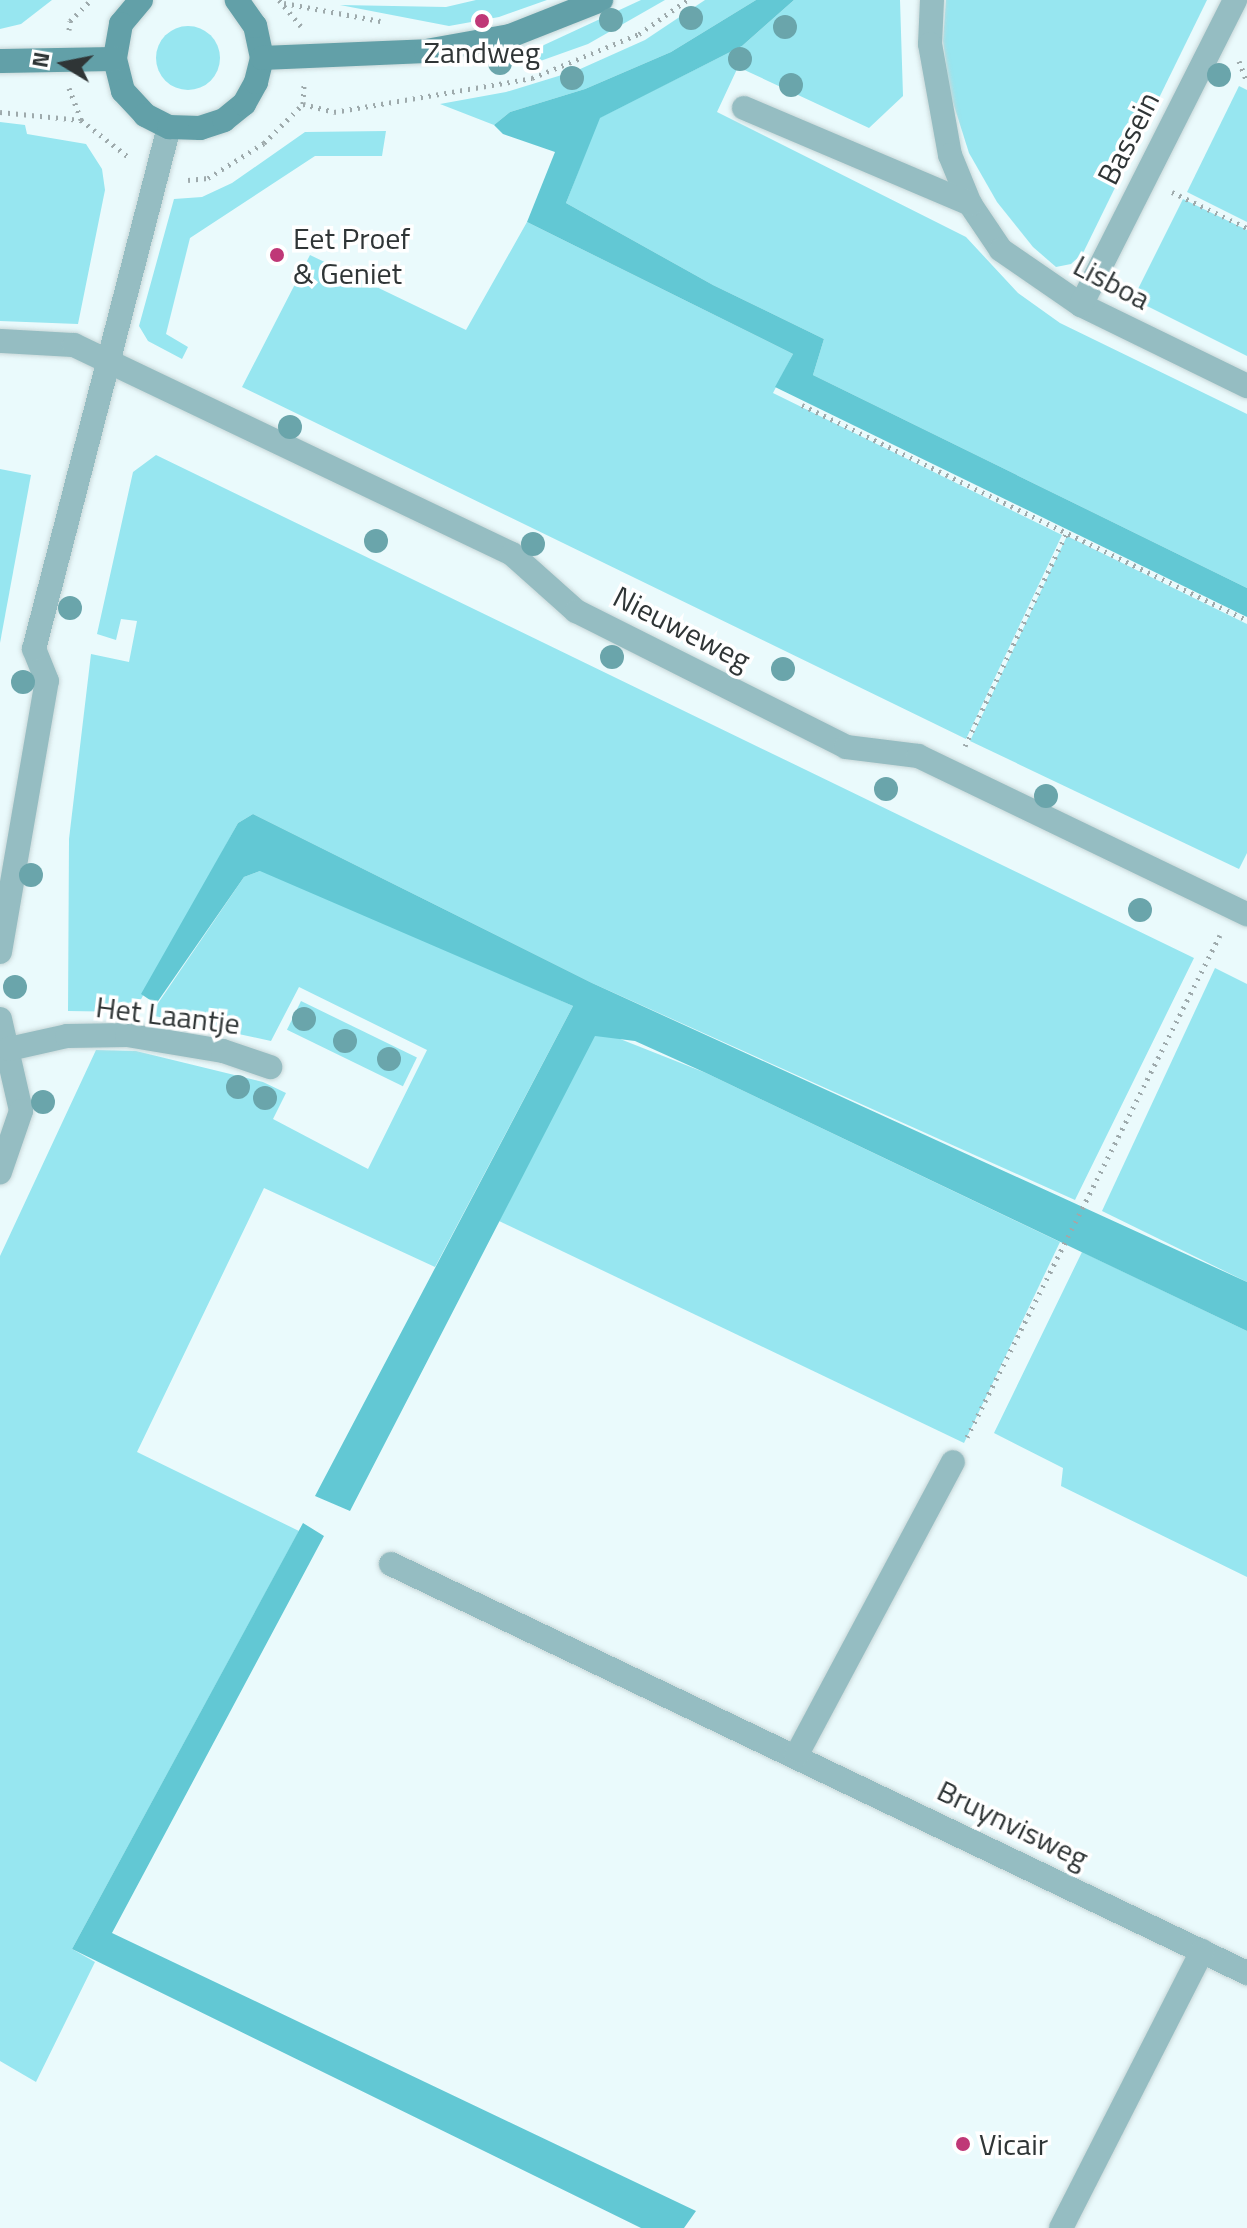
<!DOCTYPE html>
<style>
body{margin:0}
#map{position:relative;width:1247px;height:2228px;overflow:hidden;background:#eafafc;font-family:"Titillium Web",sans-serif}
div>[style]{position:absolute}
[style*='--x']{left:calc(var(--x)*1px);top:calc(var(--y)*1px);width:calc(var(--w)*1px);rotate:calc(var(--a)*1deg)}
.green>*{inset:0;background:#97e6f0;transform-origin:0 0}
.round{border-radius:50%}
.water>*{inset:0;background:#62c8d4}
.path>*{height:5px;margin-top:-2.5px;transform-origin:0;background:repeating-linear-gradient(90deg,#9eaaac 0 2px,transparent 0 8px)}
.roads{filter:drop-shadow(0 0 2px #c8d7d8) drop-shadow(0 0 2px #c8d7d8)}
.minor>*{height:24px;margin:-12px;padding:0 12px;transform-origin:12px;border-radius:12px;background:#95bdc2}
.secondary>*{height:24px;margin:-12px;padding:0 12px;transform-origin:12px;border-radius:12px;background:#62a0a8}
.trees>*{width:24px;height:24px;margin:-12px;border-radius:50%;background:#6aa5ab}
.dots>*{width:22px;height:22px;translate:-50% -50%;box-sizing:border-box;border:4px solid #fff;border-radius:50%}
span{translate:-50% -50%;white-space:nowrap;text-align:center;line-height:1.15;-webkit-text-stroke:7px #fff;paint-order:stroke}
.poi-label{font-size:30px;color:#2f3536}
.left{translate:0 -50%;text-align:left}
.street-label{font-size:30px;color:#2f3536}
.north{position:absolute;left:24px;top:24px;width:80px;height:80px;-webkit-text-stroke:6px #fff;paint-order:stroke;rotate:280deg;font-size:22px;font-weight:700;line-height:32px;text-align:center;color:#2f3536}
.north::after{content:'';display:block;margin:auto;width:28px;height:36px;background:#2f3536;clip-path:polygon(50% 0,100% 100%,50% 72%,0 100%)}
</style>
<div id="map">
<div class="green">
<i style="clip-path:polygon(0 0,52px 0,21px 24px,0 29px)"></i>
<i style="clip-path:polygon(476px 0,547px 0,499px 17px,449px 26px,340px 5px,446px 7px)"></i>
<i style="clip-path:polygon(641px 0,665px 0,588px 44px,529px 65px,528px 56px,544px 45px)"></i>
<i style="clip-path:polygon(705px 0,756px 0,671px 52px,585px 89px,510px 112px,494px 125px,440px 104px,506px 92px,578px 70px,645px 40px)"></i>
<i style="clip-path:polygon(794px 0,900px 0,903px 96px,869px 128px,738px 67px,717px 112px,966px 237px,1018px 293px,1060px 323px,1247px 414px,1247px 588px,813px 375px,824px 339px,713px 285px,566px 203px,599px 118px,742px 46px)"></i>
<i style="clip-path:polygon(946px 0,1207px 0,1083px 253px,1071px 264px,1056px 267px,1033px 247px,997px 202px,969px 153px,950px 93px,943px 41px)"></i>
<i class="round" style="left:156px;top:26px;width:64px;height:64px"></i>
<i style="clip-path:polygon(1239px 86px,1247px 90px,1247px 222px,1187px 192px)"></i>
<i style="clip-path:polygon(0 122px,25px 125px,27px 134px,86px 144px,102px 169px,105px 190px,78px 324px,0 321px)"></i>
<i style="clip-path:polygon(386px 131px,382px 156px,315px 156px,190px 238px,166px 334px,188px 347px,182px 359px,148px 341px,139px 326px,174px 199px,202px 197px,232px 183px,305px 132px)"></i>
<i style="clip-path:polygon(1183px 199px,1247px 230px,1247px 356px,1133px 299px)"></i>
<i style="clip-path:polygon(527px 222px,793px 354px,773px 393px,1062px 535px,966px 739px,242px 387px,310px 255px,466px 330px)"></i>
<i style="clip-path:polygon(156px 455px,1194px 958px,1075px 1200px,592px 983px,253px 814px,238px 823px,134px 1012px,68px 1011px,69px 839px,91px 654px,129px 662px,137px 621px,121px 619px,116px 640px,97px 634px,133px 472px)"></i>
<i style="clip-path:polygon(0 469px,31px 475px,0 643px)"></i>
<i style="clip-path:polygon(1067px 536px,1247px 624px,1247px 853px,1239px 869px,970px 741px)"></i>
<i style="clip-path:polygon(260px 871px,271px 871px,573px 1006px,435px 1267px,264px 1188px,137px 1452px,299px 1531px,72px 1949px,95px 1962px,36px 2082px,0 2061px,0 1256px,96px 1050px,136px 1051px,263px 1082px,286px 1093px,273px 1119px,368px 1169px,427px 1050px,299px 987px,271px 1041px,150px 1015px,244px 877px)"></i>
<i style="clip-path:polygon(1215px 968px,1247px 984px,1247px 1282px,1102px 1211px)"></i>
<i style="left:301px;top:1001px;width:129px;height:32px;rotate:26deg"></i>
<i style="clip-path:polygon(610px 1035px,706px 1073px,1060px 1242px,964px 1443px,499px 1221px,594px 1036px)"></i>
<i style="clip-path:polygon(1082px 1252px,1247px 1331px,1247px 1577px,1061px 1486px,1063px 1468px,994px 1433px)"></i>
</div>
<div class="water">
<i style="clip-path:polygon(756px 0,794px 0,742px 46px,600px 118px,566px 203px,713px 285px,824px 339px,813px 375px,1247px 588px,1247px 617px,775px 387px,793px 354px,527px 222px,555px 152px,503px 134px,494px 125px,510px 112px,585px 89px,671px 52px)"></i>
<i style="clip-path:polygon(253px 814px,592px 983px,1247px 1282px,1247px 1331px,706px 1073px,635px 1041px,595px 1036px,350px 1511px,315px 1496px,573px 1006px,260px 871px,244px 877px,156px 1004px,141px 994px,238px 823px)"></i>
<i style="clip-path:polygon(303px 1523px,324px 1536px,112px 1933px,696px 2211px,684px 2228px,641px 2228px,72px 1949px)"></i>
</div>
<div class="path">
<i style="--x:279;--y:0;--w:34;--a:50"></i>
<i style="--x:284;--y:3;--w:98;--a:10.6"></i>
<i style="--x:69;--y:30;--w:9;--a:-84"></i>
<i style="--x:70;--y:21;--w:30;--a:-45"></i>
<i style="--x:1239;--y:61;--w:22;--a:69"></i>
<i style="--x:69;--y:88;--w:34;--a:69"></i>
<i style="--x:81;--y:120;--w:63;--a:38"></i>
<i style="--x:303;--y:104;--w:32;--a:14"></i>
<i style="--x:334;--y:112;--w:201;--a:-9.7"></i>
<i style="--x:532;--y:78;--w:116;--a:-22.4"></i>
<i style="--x:639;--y:34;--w:59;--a:-35.3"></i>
<i style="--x:0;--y:112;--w:81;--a:5.6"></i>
<i style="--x:188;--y:180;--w:20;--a:-6"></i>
<i style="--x:208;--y:178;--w:66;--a:-32"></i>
<i style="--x:264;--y:143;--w:55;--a:-45"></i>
<i style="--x:303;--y:104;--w:20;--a:-87"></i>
<i style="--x:1172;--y:192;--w:83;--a:25.6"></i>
<i style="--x:802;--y:405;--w:494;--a:25.8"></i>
<i style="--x:965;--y:746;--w:235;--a:-64.5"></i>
<i style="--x:967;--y:1437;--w:562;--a:-63.25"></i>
</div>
<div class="roads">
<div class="minor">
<i style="--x:932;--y:0;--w:44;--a:92.6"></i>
<i style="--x:930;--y:44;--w:113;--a:79.8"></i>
<i style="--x:950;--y:155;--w:53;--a:67.8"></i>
<i style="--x:970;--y:204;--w:55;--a:56"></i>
<i style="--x:1001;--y:250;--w:97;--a:34.5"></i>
<i style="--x:1081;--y:305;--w:185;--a:26"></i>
<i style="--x:744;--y:108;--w:246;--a:23"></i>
<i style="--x:1081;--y:305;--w:342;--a:-63.2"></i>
<i style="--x:0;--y:341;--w:74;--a:3.1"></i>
<i style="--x:74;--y:345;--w:485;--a:25.5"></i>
<i style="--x:512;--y:554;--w:86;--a:41.7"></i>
<i style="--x:576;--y:611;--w:302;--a:26.7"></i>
<i style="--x:846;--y:747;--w:73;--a:7.1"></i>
<i style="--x:918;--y:756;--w:365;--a:25.7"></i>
<i style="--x:0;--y:952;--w:275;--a:-80.2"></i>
<i style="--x:47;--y:681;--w:35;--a:-112"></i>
<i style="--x:34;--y:649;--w:539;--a:-75.5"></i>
<i style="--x:0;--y:1019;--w:94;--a:77.1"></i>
<i style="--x:21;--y:1111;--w:65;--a:109"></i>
<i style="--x:9;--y:1049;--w:59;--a:-12.6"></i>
<i style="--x:67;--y:1036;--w:60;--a:-1"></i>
<i style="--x:127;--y:1035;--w:97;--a:9.5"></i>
<i style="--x:223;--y:1051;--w:50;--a:18.8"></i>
<i style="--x:391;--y:1564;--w:949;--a:25.54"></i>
<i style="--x:796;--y:1756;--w:333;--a:-61.9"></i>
<i style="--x:1061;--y:2228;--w:311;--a:-63"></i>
</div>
<div class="secondary">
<i style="--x:141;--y:0;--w:31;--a:130"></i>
<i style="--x:121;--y:24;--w:36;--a:100"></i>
<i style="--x:115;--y:59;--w:33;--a:76"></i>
<i style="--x:123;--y:91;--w:33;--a:47"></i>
<i style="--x:145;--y:115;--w:27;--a:27"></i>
<i style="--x:169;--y:127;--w:31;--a:2"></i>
<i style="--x:200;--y:128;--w:25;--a:-18"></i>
<i style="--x:224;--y:120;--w:26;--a:-39"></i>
<i style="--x:244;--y:104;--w:25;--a:-61"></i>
<i style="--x:256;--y:82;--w:25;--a:-76"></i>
<i style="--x:262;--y:58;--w:33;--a:-102"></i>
<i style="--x:255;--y:26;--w:32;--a:-125"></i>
<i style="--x:262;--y:58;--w:164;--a:-2.4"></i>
<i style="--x:426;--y:51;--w:85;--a:-10.1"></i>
<i style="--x:510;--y:36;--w:98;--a:-21.6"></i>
<i style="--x:0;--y:61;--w:115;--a:-1"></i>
</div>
</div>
<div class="trees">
<i style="left:691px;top:18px"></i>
<i style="left:611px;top:20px"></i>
<i style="left:785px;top:27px"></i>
<i style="left:740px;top:59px"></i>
<i style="left:500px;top:63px"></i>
<i style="left:1219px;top:75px"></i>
<i style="left:572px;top:78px"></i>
<i style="left:791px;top:85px"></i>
<i style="left:290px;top:427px"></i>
<i style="left:376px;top:541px"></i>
<i style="left:533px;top:544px"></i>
<i style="left:70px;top:608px"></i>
<i style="left:612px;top:657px"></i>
<i style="left:783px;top:669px"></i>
<i style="left:23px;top:682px"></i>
<i style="left:886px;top:789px"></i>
<i style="left:1046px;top:796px"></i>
<i style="left:31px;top:875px"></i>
<i style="left:1140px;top:910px"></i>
<i style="left:15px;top:987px"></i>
<i style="left:304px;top:1019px"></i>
<i style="left:345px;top:1041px"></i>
<i style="left:389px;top:1059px"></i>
<i style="left:238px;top:1087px"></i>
<i style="left:265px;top:1098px"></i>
<i style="left:43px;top:1102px"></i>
</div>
<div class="dots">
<i style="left:482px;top:21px;background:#bf3877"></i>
<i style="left:277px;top:255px;background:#bf3877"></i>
<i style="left:963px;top:2144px;background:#bf3877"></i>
</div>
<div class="poi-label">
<span style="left:482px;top:52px">Zandweg</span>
<span class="left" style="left:293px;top:255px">Eet Proef<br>&amp; Geniet</span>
<span class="left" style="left:979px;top:2144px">Vicair</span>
</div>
<div class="street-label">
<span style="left:1128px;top:138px;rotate:-63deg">Bassein</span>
<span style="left:1112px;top:282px;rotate:28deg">Lisboa</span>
<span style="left:682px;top:628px;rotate:27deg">Nieuweweg</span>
<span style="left:168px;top:1015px;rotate:7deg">Het Laantje</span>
<span style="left:1013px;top:1824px;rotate:26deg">Bruynvisweg</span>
</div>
<div class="north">N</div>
</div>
